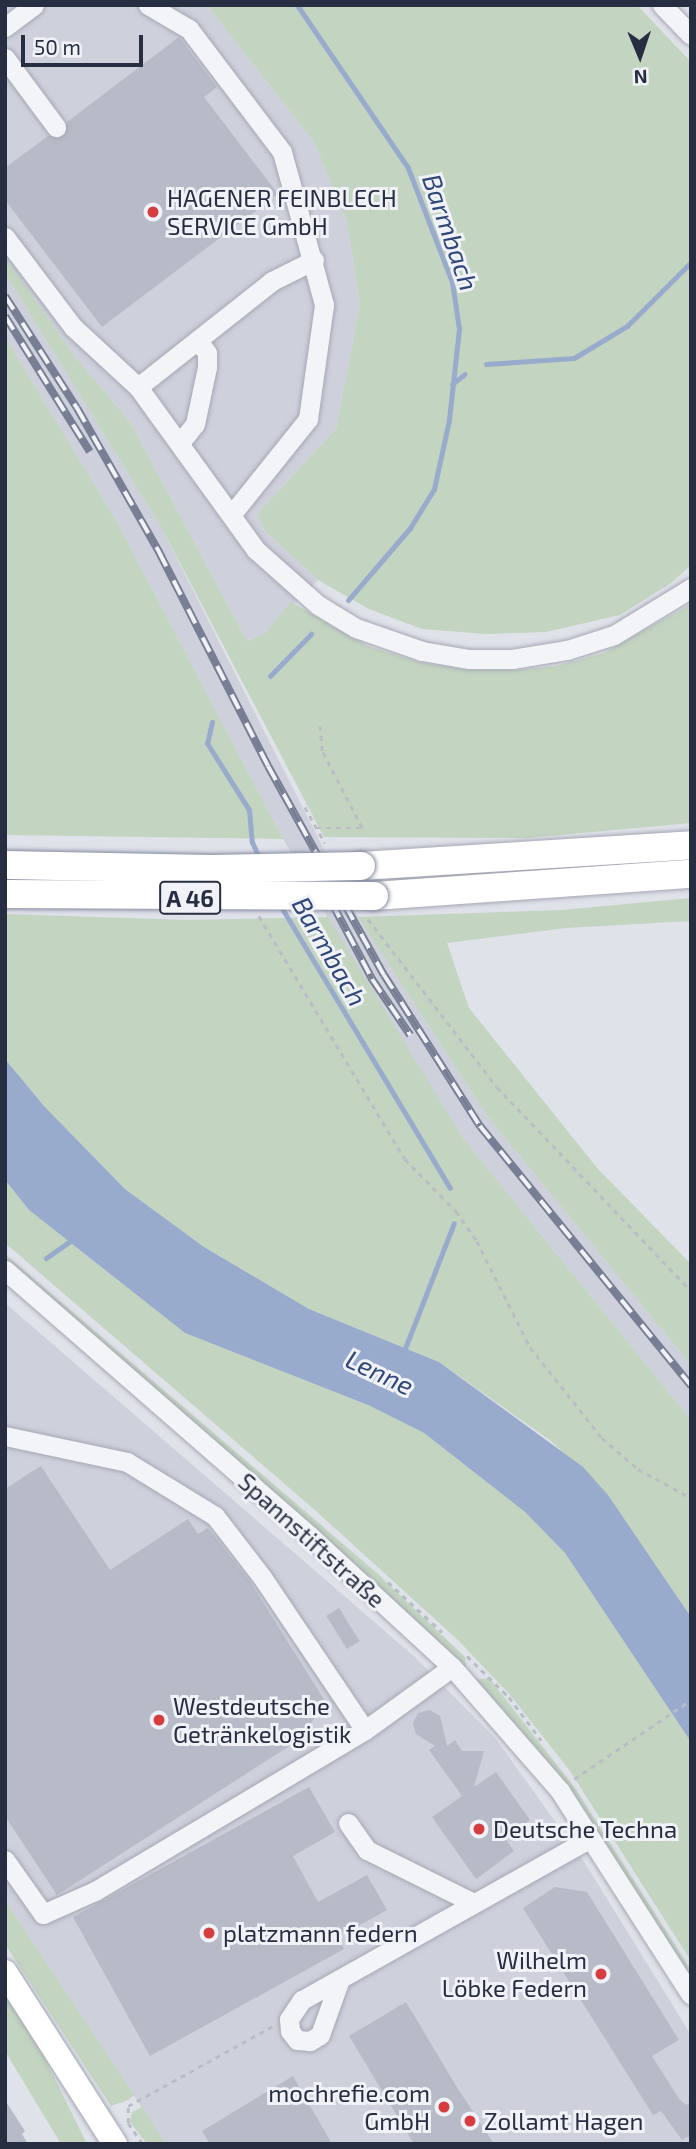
<!DOCTYPE html>
<meta charset="utf-8">
<style>
body{margin:0}
#map{position:relative;width:696px;height:2149px;overflow:hidden;background:#e0e2ea;font-family:"Exo 2",sans-serif}
div>[style]{position:absolute}
[style*='--x']{left:calc(var(--x)*1px);top:calc(var(--y)*1px);width:calc(var(--w)*1px);rotate:calc(var(--a)*1deg)}
.built>*{inset:0;background:#ced1dc}
.green>*{inset:0;background:#c3d4c0}
.water>*{inset:0;background:#99abcc}
.stream>*{height:5px;margin:-2.5px;padding:0 2.5px;transform-origin:2.5px;border-radius:2.5px;background:#99abcc}
.building>*{inset:0;background:#b7bbc7;transform-origin:0 0}
.path>*{height:2.5px;margin-top:-1.25px;transform-origin:0;background:repeating-linear-gradient(90deg,#babdc5 0 5px,transparent 0 10px)}
.roads{filter:drop-shadow(0 0 2px #a5a8b4) drop-shadow(0 0 2px #a5a8b4)}
.minor>*{height:19px;margin:-9.5px;padding:0 9.5px;transform-origin:9.5px;border-radius:9.5px;background:#f3f4f8}
.major>*{height:24px;margin:-12px;padding:0 12px;transform-origin:12px;border-radius:12px;background:#fff}
.highway>*{height:28px;margin:-14px;padding:0 14px;transform-origin:14px;border-radius:14px;background:#fff}
.rail>*{height:8px;margin-top:-4px;transform-origin:0;background:repeating-linear-gradient(90deg,#f0f2f7 0 16px,#787f94 0 32px);box-sizing:border-box;border-block:2px solid #787f94}
.bridges{filter:drop-shadow(0 0 2px #868da1) drop-shadow(0 0 2px #868da1)}
.highway-bridge>*{height:28px;margin:-14px;padding:0 14px;transform-origin:14px;border-radius:14px;background:#fff}
.dots>*{width:19px;height:19px;translate:-50% -50%;box-sizing:border-box;border:4px solid #f0f2f7;border-radius:50%}
span{translate:-50% -50%;white-space:nowrap;text-align:center;line-height:1.15;-webkit-text-stroke:6px #f0f2f7;paint-order:stroke}
.shield-label span{padding:2px 5px;background:#f0f2f7;border:2px solid;border-radius:5px;-webkit-text-stroke-width:0}
.shield-label{font-size:23px;color:#272e42;font-weight:700}
.poi-label{font-size:24px;color:#272e42}
.left{translate:0 -50%;text-align:left}
.right{translate:-100% -50%;text-align:right}
.street-label{font-size:24px;color:#272e42}
.water-label{font-size:26px;color:#2f4679;font-style:italic}
.frame{position:absolute;inset:0;border:7px solid #272e42;pointer-events:none}
.north{position:absolute;left:605px;top:21px;width:70px;height:70px;-webkit-text-stroke:5px #f0f2f7;paint-order:stroke;rotate:178deg;font-size:19px;font-weight:700;line-height:28px;text-align:center;color:#272e42}
.north::after{content:'';display:block;margin:auto;width:24px;height:32px;background:#272e42;clip-path:polygon(50% 0,100% 100%,50% 72%,0 100%)}
.scale{position:absolute;left:21px;top:35px;width:122px;height:32px;box-sizing:border-box;border:4px solid #272e42;border-top:0;padding-left:9px;font-size:21px;line-height:24px;white-space:nowrap;color:#272e42;-webkit-text-stroke:5px #f0f2f7;paint-order:stroke}
</style>
<div id="map">
<div class="built">
<i style="clip-path:polygon(5px 5px,207px 5px,314px 142px,347px 220px,360px 306px,336px 429px,257px 514px,264px 530px,318px 580px,265px 633px,247px 641px,130px 422px,73px 354px,5px 257px)"></i>
<i style="clip-path:polygon(5px 273px,161px 527px,358px 917px,488px 1117px,691px 1365px,691px 1420px,463px 1138px,369px 990px,283px 839px,116px 520px,5px 337px)"></i>
<i style="clip-path:polygon(5px 1303px,416px 1658px,496px 1739px,585px 1863px,691px 2035px,691px 2144px,166px 2144px,5px 1900px)"></i>
</div>
<div class="green">
<i style="clip-path:polygon(207px 5px,637px 5px,691px 62px,691px 565px,671px 583px,620px 615px,546px 632px,485px 634px,422px 629px,369px 609px,318px 580px,264px 530px,257px 514px,336px 429px,360px 305px,347px 221px,314px 142px)"></i>
<i style="clip-path:polygon(5px 257px,73px 354px,130px 422px,247px 641px,265px 633px,291px 602px,368px 646px,418px 662px,469px 670px,516px 670px,556px 666px,604px 653px,691px 604px,691px 823px,527px 838px,324px 837px,161px 527px,5px 273px)"></i>
<i style="clip-path:polygon(5px 337px,116px 520px,283px 839px,5px 835px)"></i>
<i style="clip-path:polygon(691px 898px,691px 921px,566px 928px,447px 943px,469px 1008px,598px 1169px,691px 1264px,691px 1365px,488px 1117px,358px 917px,562px 910px)"></i>
<i style="clip-path:polygon(5px 914px,190px 920px,328px 917px,463px 1138px,691px 1420px,691px 1617px,608px 1495px,551px 1441px,439px 1362px,309px 1309px,204px 1247px,125px 1189px,44px 1106px,5px 1059px)"></i>
<i style="clip-path:polygon(5px 1180px,29px 1210px,185px 1333px,368px 1405px,424px 1433px,525px 1512px,565px 1553px,691px 1742px,691px 1961px,570px 1771px,511px 1696px,459px 1641px,316px 1511px,5px 1243px)"></i>
<i style="clip-path:polygon(5px 1254px,377px 1573px,465px 1657px,466px 1669px,385px 1592px,5px 1260px)"></i>
<i style="clip-path:polygon(489px 1678px,575px 1788px,691px 1970px,691px 1981px,543px 1759px,475px 1680px)"></i>
<i style="clip-path:polygon(5px 1900px,134px 2095px,128px 2100px,111px 2106px,5px 1944px)"></i>
<i style="clip-path:polygon(5px 1995px,41px 2051px,87px 2144px,61px 2144px,5px 2051px)"></i>
<i style="clip-path:polygon(142px 2107px,166px 2144px,147px 2144px,130px 2122px,132px 2112px)"></i>
</div>
<div class="water">
<i style="clip-path:polygon(5px 1059px,44px 1106px,125px 1189px,204px 1247px,309px 1309px,439px 1362px,583px 1467px,608px 1495px,691px 1617px,691px 1742px,565px 1553px,525px 1512px,424px 1433px,368px 1405px,185px 1333px,29px 1210px,5px 1180px)"></i>
</div>
<div class="stream">
<i style="--x:297;--y:5;--w:197;--a:55.7"></i>
<i style="--x:408;--y:168;--w:122;--a:68.9"></i>
<i style="--x:452;--y:282;--w:48;--a:81.5"></i>
<i style="--x:459;--y:329;--w:92;--a:96.3"></i>
<i style="--x:449;--y:420;--w:71;--a:102.3"></i>
<i style="--x:434;--y:489;--w:46;--a:121.6"></i>
<i style="--x:410;--y:528;--w:95;--a:130.7"></i>
<i style="--x:486;--y:364;--w:88;--a:-3.9"></i>
<i style="--x:574;--y:358;--w:62;--a:-31.1"></i>
<i style="--x:627;--y:326;--w:91;--a:-45"></i>
<i style="--x:452;--y:384;--w:16;--a:-38"></i>
<i style="--x:270;--y:676;--w:59;--a:-45.7"></i>
<i style="--x:212;--y:722;--w:22;--a:103"></i>
<i style="--x:207;--y:743;--w:79;--a:57.9"></i>
<i style="--x:249;--y:810;--w:32;--a:85"></i>
<i style="--x:252;--y:842;--w:17;--a:66"></i>
<i style="--x:280;--y:905;--w:330;--a:59"></i>
<i style="--x:46;--y:1258;--w:32;--a:-35"></i>
<i style="--x:404;--y:1351;--w:137;--a:-68.7"></i>
</div>
<div class="building">
<i style="clip-path:polygon(179px 37px,217px 87px,204px 97px,278px 194px,102px 327px,5px 200px,5px 168px,48px 136px,64px 136px,67px 122px)"></i>
<i style="clip-path:polygon(41px 1466px,110px 1570px,188px 1519px,198px 1534px,208px 1528px,249px 1580px,325px 1701px,302px 1738px,57px 1895px,5px 1816px,5px 1489px)"></i>
<i style="left:339px;top:1608px;width:39px;height:15px;rotate:58deg"></i>
<i style="clip-path:polygon(430px 1710px,440px 1716px,447px 1746px,455px 1740px,462px 1751px,484px 1751px,474px 1787px,496px 1772px,530px 1820px,505px 1838px,514px 1851px,476px 1879px,432px 1817px,462px 1796px,429px 1750px,435px 1746px,416px 1734px,413px 1723px,418px 1713px)"></i>
<i style="clip-path:polygon(309px 1787px,335px 1832px,293px 1856px,318px 1902px,367px 1875px,387px 1910px,338px 1937px,344px 1949px,150px 2056px,73px 1917px)"></i>
<i style="clip-path:polygon(555px 1887px,587px 1892px,679px 2040px,652px 2056px,679px 2099px,686px 2105px,691px 2102px,691px 2135px,682px 2140px,661px 2111px,653px 2115px,523px 1908px)"></i>
<i style="clip-path:polygon(406px 2002px,455px 2084px,494px 2144px,414px 2144px,349px 2036px)"></i>
<i style="clip-path:polygon(293px 2076px,332px 2144px,210px 2144px,202px 2131px)"></i>
<i style="clip-path:polygon(5px 2100px,25px 2131px,22px 2134px,28px 2144px,5px 2144px)"></i>
</div>
<div class="path">
<i style="--x:305;--y:807;--w:41;--a:60.9"></i>
<i style="--x:316;--y:828;--w:46;--a:0"></i>
<i style="--x:362;--y:828;--w:87;--a:-117.5"></i>
<i style="--x:322;--y:751;--w:25;--a:-95"></i>
<i style="--x:259;--y:916;--w:283;--a:59"></i>
<i style="--x:405;--y:1159;--w:73;--a:45.6"></i>
<i style="--x:456;--y:1211;--w:37;--a:55"></i>
<i style="--x:477;--y:1241;--w:119;--a:63.4"></i>
<i style="--x:530;--y:1347;--w:116;--a:51.6"></i>
<i style="--x:602;--y:1438;--w:48;--a:40.7"></i>
<i style="--x:638;--y:1469;--w:60;--a:28.7"></i>
<i style="--x:368;--y:919;--w:212;--a:52.5"></i>
<i style="--x:497;--y:1087;--w:282;--a:46.4"></i>
<i style="--x:388;--y:1582;--w:74;--a:42.8"></i>
<i style="--x:467;--y:1656;--w:59;--a:44.3"></i>
<i style="--x:509;--y:1697;--w:54;--a:53.3"></i>
<i style="--x:574;--y:1779;--w:141;--a:-34"></i>
<i style="--x:142;--y:2144;--w:25;--a:-124"></i>
<i style="--x:128;--y:2123;--w:17;--a:-90"></i>
<i style="--x:128;--y:2106;--w:166;--a:-28.9"></i>
</div>
<div class="roads">
<div class="minor">
<i style="--x:148;--y:5;--w:48;--a:30.3"></i>
<i style="--x:189;--y:29;--w:154;--a:52.9"></i>
<i style="--x:282;--y:152;--w:159;--a:74.6"></i>
<i style="--x:324;--y:305;--w:115;--a:98"></i>
<i style="--x:308;--y:419;--w:123;--a:128.7"></i>
<i style="--x:662;--y:5;--w:42;--a:46"></i>
<i style="--x:5;--y:27;--w:36;--a:-37"></i>
<i style="--x:5;--y:58;--w:86;--a:53.5"></i>
<i style="--x:5;--y:237;--w:113;--a:52.9"></i>
<i style="--x:73;--y:327;--w:88;--a:42.7"></i>
<i style="--x:138;--y:387;--w:201;--a:54.1"></i>
<i style="--x:256;--y:550;--w:83;--a:41.6"></i>
<i style="--x:318;--y:605;--w:44;--a:31.2"></i>
<i style="--x:356;--y:628;--w:70;--a:19.2"></i>
<i style="--x:422;--y:651;--w:48;--a:9.7"></i>
<i style="--x:469;--y:659;--w:43;--a:0"></i>
<i style="--x:512;--y:659;--w:56;--a:-9.3"></i>
<i style="--x:567;--y:650;--w:49;--a:-17.7"></i>
<i style="--x:614;--y:635;--w:90;--a:-31.4"></i>
<i style="--x:138;--y:387;--w:171;--a:-38.3"></i>
<i style="--x:272;--y:281;--w:47;--a:-26.6"></i>
<i style="--x:180;--y:443;--w:24;--a:-52"></i>
<i style="--x:195;--y:424;--w:58;--a:-78.1"></i>
<i style="--x:207;--y:367;--w:14;--a:-90"></i>
<i style="--x:207;--y:353;--w:16;--a:-125"></i>
<i style="--x:5;--y:1270;--w:405;--a:41.1"></i>
<i style="--x:310;--y:1536;--w:193;--a:42.7"></i>
<i style="--x:452;--y:1667;--w:164;--a:48.9"></i>
<i style="--x:560;--y:1791;--w:242;--a:57.3"></i>
<i style="--x:5;--y:1436;--w:125;--a:12"></i>
<i style="--x:127;--y:1462;--w:103;--a:31.5"></i>
<i style="--x:215;--y:1516;--w:77;--a:52.4"></i>
<i style="--x:262;--y:1577;--w:184;--a:56.1"></i>
<i style="--x:348;--y:1823;--w:33;--a:55"></i>
<i style="--x:367;--y:1850;--w:119;--a:26.4"></i>
<i style="--x:5;--y:1860;--w:66;--a:54.9"></i>
<i style="--x:43;--y:1914;--w:57;--a:-23.9"></i>
<i style="--x:95;--y:1891;--w:314;--a:-30.8"></i>
<i style="--x:365;--y:1730;--w:107;--a:-35.9"></i>
<i style="--x:340;--y:1979;--w:59;--a:109.7"></i>
<i style="--x:320;--y:2035;--w:12;--a:149"></i>
<i style="--x:310;--y:2041;--w:13;--a:-176"></i>
<i style="--x:297;--y:2040;--w:11;--a:-128"></i>
<i style="--x:290;--y:2031;--w:12;--a:-95"></i>
<i style="--x:289;--y:2019;--w:23;--a:-56"></i>
<i style="--x:302;--y:2000;--w:329;--a:-29.3"></i>
</div>
<div class="major">
<i style="--x:5;--y:1972;--w:204;--a:57.4"></i>
</div>
<div class="highway">
<i style="--x:361;--y:866;--w:331;--a:-3.6"></i>
<i style="--x:374;--y:896;--w:318;--a:-4"></i>
</div>
</div>
<div class="rail">
<i style="--x:5;--y:296;--w:133;--a:57.3"></i>
<i style="--x:77;--y:408;--w:166;--a:60.3"></i>
<i style="--x:159;--y:552;--w:240;--a:63"></i>
<i style="--x:268;--y:766;--w:239;--a:61"></i>
<i style="--x:384;--y:975;--w:179;--a:57.6"></i>
<i style="--x:480;--y:1126;--w:335;--a:50.9"></i>
<i style="--x:5;--y:316;--w:160;--a:58"></i>
<i style="--x:317;--y:875;--w:118;--a:62.1"></i>
<i style="--x:372;--y:979;--w:68;--a:55.8"></i>
</div>
<div class="bridges">
<div class="highway-bridge">
<i style="--x:5;--y:865;--w:207;--a:1.1"></i>
<i style="--x:212;--y:869;--w:149;--a:-1.2"></i>
<i style="--x:5;--y:894;--w:369;--a:0.3"></i>
</div>
</div>
<div class="dots">
<i style="left:153px;top:212px;background:#d63d41"></i>
<i style="left:159px;top:1720px;background:#d63d41"></i>
<i style="left:479px;top:1829px;background:#d63d41"></i>
<i style="left:209px;top:1933px;background:#d63d41"></i>
<i style="left:601px;top:1974px;background:#d63d41"></i>
<i style="left:444px;top:2107px;background:#d63d41"></i>
<i style="left:470px;top:2121px;background:#d63d41"></i>
</div>
<div class="shield-label">
<span style="left:190px;top:898px">A 46</span>
</div>
<div class="poi-label">
<span class="left" style="left:167px;top:212px">HAGENER FEINBLECH<br>SERVICE GmbH</span>
<span class="left" style="left:173px;top:1720px">Westdeutsche<br>Getränkelogistik</span>
<span class="left" style="left:493px;top:1829px">Deutsche Techna</span>
<span class="left" style="left:223px;top:1933px">platzmann federn</span>
<span class="right" style="left:587px;top:1974px">Wilhelm<br>Löbke Federn</span>
<span class="right" style="left:430px;top:2107px">mochrefie.com<br>GmbH</span>
<span class="left" style="left:484px;top:2121px">Zollamt Hagen</span>
</div>
<div class="street-label">
<span style="left:312px;top:1540px;rotate:42deg">Spannstiftstraße</span>
</div>
<div class="water-label">
<span style="left:451px;top:232px;rotate:71deg">Barmbach</span>
<span style="left:330px;top:951px;rotate:60deg">Barmbach</span>
<span style="left:380px;top:1372px;rotate:25deg">Lenne</span>
</div>
<div class="frame"></div>
<div class="north">N</div>
<div class="scale">50 m</div>
</div>
